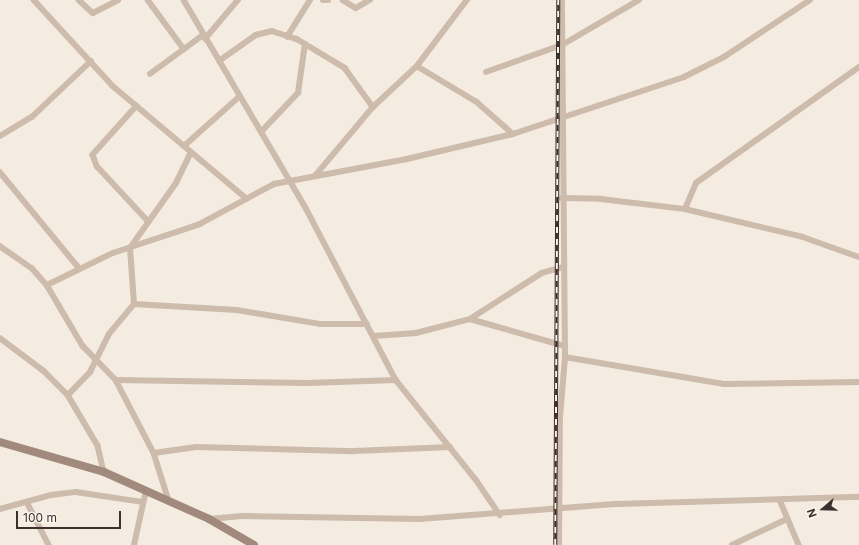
<!DOCTYPE html>
<style>
body{margin:0}
#map{position:relative;width:859px;height:545px;overflow:hidden;background:#f4ebe1;font-family:Inter,sans-serif}
div>[style]{position:absolute}
[style*='--x']{left:calc(var(--x)*1px);top:calc(var(--y)*1px);width:calc(var(--w)*1px);rotate:calc(var(--a)*1deg)}
.street>*{height:5.5px;margin:-2.75px;padding:0 2.75px;transform-origin:2.75px;border-radius:2.75px;background:#cdbbac}
.secondary>*{height:8px;margin:-4px;padding:0 4px;transform-origin:4px;border-radius:4px;background:#a18a7d}
.rail>*{height:3.5px;margin-top:-1.75px;transform-origin:0;background:repeating-linear-gradient(90deg,#fbf5ee 0 6px,#3b302b 0 12px);box-sizing:border-box;border-block:1px solid #3b302b}
span{translate:-50% -50%;white-space:nowrap;text-align:center;line-height:1.15;-webkit-text-stroke:3.5px #fbf5ee;paint-order:stroke}
.north{position:absolute;left:803px;top:489px;width:40px;height:40px;-webkit-text-stroke:3px #fbf5ee;paint-order:stroke;rotate:250deg;font-size:11px;font-weight:700;line-height:16px;text-align:center;color:#3b302b}
.north::after{content:'';display:block;margin:auto;width:14px;height:18px;background:#3b302b;clip-path:polygon(50% 0,100% 100%,50% 72%,0 100%)}
.scale{position:absolute;left:16px;top:511px;width:105px;height:18px;box-sizing:border-box;border:2px solid #3b302b;border-top:0;padding-left:5px;font-size:12px;line-height:14px;white-space:nowrap;color:#3b302b;-webkit-text-stroke:3px #fbf5ee;paint-order:stroke}
</style>
<div id="map">
<div class="street">
<i style="--x:34;--y:0;--w:117;--a:47.4"></i>
<i style="--x:113;--y:86;--w:175;--a:40.1"></i>
<i style="--x:79;--y:0;--w:19;--a:43"></i>
<i style="--x:93;--y:13;--w:28;--a:-27"></i>
<i style="--x:148;--y:0;--w:61;--a:53.7"></i>
<i style="--x:184;--y:0;--w:241;--a:59.6"></i>
<i style="--x:306;--y:208;--w:194;--a:62.4"></i>
<i style="--x:396;--y:380;--w:129;--a:51.3"></i>
<i style="--x:477;--y:481;--w:41;--a:55.9"></i>
<i style="--x:323;--y:0;--w:5;--a:0"></i>
<i style="--x:343;--y:0;--w:15;--a:32"></i>
<i style="--x:356;--y:8;--w:16;--a:-30"></i>
<i style="--x:287;--y:37;--w:44;--a:-58.1"></i>
<i style="--x:205;--y:39;--w:51;--a:-49.8"></i>
<i style="--x:219;--y:61;--w:45;--a:-35.1"></i>
<i style="--x:256;--y:35;--w:16;--a:-14"></i>
<i style="--x:272;--y:31;--w:26;--a:18"></i>
<i style="--x:297;--y:39;--w:56;--a:31.1"></i>
<i style="--x:345;--y:68;--w:48;--a:54.3"></i>
<i style="--x:417;--y:66;--w:70;--a:31"></i>
<i style="--x:477;--y:102;--w:48;--a:41.6"></i>
<i style="--x:486;--y:72;--w:81;--a:-19.6"></i>
<i style="--x:562;--y:45;--w:89;--a:-30.3"></i>
<i style="--x:150;--y:74;--w:66;--a:-36.3"></i>
<i style="--x:137;--y:106;--w:66;--a:131.9"></i>
<i style="--x:93;--y:155;--w:12;--a:70"></i>
<i style="--x:97;--y:166;--w:75;--a:47.2"></i>
<i style="--x:261;--y:132;--w:54;--a:-46.5"></i>
<i style="--x:298;--y:93;--w:49;--a:-81.9"></i>
<i style="--x:0;--y:136;--w:37;--a:-31"></i>
<i style="--x:32;--y:117;--w:81;--a:-43.5"></i>
<i style="--x:184;--y:146;--w:74;--a:-41.7"></i>
<i style="--x:0;--y:172;--w:124;--a:50.5"></i>
<i style="--x:315;--y:176;--w:90;--a:-50"></i>
<i style="--x:373;--y:107;--w:60;--a:-43"></i>
<i style="--x:417;--y:66;--w:83;--a:-52.9"></i>
<i style="--x:562;--y:198;--w:39;--a:1"></i>
<i style="--x:601;--y:199;--w:85;--a:6.8"></i>
<i style="--x:685;--y:209;--w:28;--a:-67"></i>
<i style="--x:696;--y:183;--w:200;--a:-35.4"></i>
<i style="--x:685;--y:209;--w:121;--a:13.3"></i>
<i style="--x:803;--y:237;--w:59;--a:19.7"></i>
<i style="--x:0;--y:246;--w:39;--a:35"></i>
<i style="--x:32;--y:268;--w:23;--a:49"></i>
<i style="--x:47;--y:285;--w:71;--a:59.5"></i>
<i style="--x:83;--y:346;--w:47;--a:45.9"></i>
<i style="--x:116;--y:380;--w:82;--a:62.5"></i>
<i style="--x:154;--y:453;--w:50;--a:72.6"></i>
<i style="--x:47;--y:285;--w:73;--a:-25.9"></i>
<i style="--x:113;--y:253;--w:92;--a:-18.4"></i>
<i style="--x:200;--y:224;--w:84;--a:-28.4"></i>
<i style="--x:274;--y:184;--w:135;--a:-10.6"></i>
<i style="--x:407;--y:159;--w:109;--a:-13.3"></i>
<i style="--x:513;--y:134;--w:180;--a:-18.4"></i>
<i style="--x:684;--y:77;--w:45;--a:-26.6"></i>
<i style="--x:724;--y:57;--w:103;--a:-33.5"></i>
<i style="--x:134;--y:304;--w:103;--a:3.3"></i>
<i style="--x:237;--y:310;--w:85;--a:9.5"></i>
<i style="--x:321;--y:324;--w:46;--a:0"></i>
<i style="--x:470;--y:319;--w:99;--a:15.9"></i>
<i style="--x:374;--y:336;--w:42;--a:-4.1"></i>
<i style="--x:416;--y:333;--w:56;--a:-14.5"></i>
<i style="--x:470;--y:319;--w:85;--a:-32.6"></i>
<i style="--x:542;--y:273;--w:22;--a:-16"></i>
<i style="--x:0;--y:338;--w:55;--a:36.9"></i>
<i style="--x:44;--y:371;--w:34;--a:45"></i>
<i style="--x:68;--y:395;--w:59;--a:59.5"></i>
<i style="--x:98;--y:446;--w:27;--a:77"></i>
<i style="--x:565;--y:357;--w:161;--a:9.6"></i>
<i style="--x:724;--y:384;--w:135;--a:-0.8"></i>
<i style="--x:116;--y:380;--w:192;--a:0.9"></i>
<i style="--x:308;--y:383;--w:88;--a:-2"></i>
<i style="--x:68;--y:395;--w:32;--a:-46"></i>
<i style="--x:90;--y:372;--w:42;--a:-63.4"></i>
<i style="--x:109;--y:334;--w:39;--a:-50"></i>
<i style="--x:134;--y:304;--w:56;--a:-94.1"></i>
<i style="--x:130;--y:248;--w:80;--a:-54.7"></i>
<i style="--x:176;--y:183;--w:34;--a:-64"></i>
<i style="--x:154;--y:453;--w:42;--a:-8.1"></i>
<i style="--x:196;--y:447;--w:158;--a:1.5"></i>
<i style="--x:354;--y:451;--w:96;--a:-2.4"></i>
<i style="--x:780;--y:500;--w:49;--a:67.1"></i>
<i style="--x:27;--y:502;--w:48;--a:62.9"></i>
<i style="--x:0;--y:509;--w:53;--a:-15.4"></i>
<i style="--x:51;--y:495;--w:25;--a:-7"></i>
<i style="--x:76;--y:492;--w:68;--a:8.5"></i>
<i style="--x:209;--y:519;--w:33;--a:-5"></i>
<i style="--x:242;--y:516;--w:178;--a:1"></i>
<i style="--x:420;--y:519;--w:198;--a:-4.4"></i>
<i style="--x:617;--y:504;--w:242;--a:-1.7"></i>
<i style="--x:134;--y:545;--w:55;--a:-77.5"></i>
<i style="--x:559;--y:545;--w:128;--a:-89.6"></i>
<i style="--x:560;--y:417;--w:60;--a:-85.2"></i>
<i style="--x:565;--y:357;--w:357;--a:-90.5"></i>
<i style="--x:732;--y:545;--w:61;--a:-25.3"></i>
</div>
<div class="secondary">
<i style="--x:0;--y:442;--w:108;--a:16.1"></i>
<i style="--x:104;--y:472;--w:115;--a:24.1"></i>
<i style="--x:209;--y:519;--w:52;--a:30"></i>
</div>
<div class="rail">
<i style="--x:555;--y:545;--w:545;--a:-89.68"></i>
</div>
<div class="north">N</div>
<div class="scale">100 m</div>
</div>
